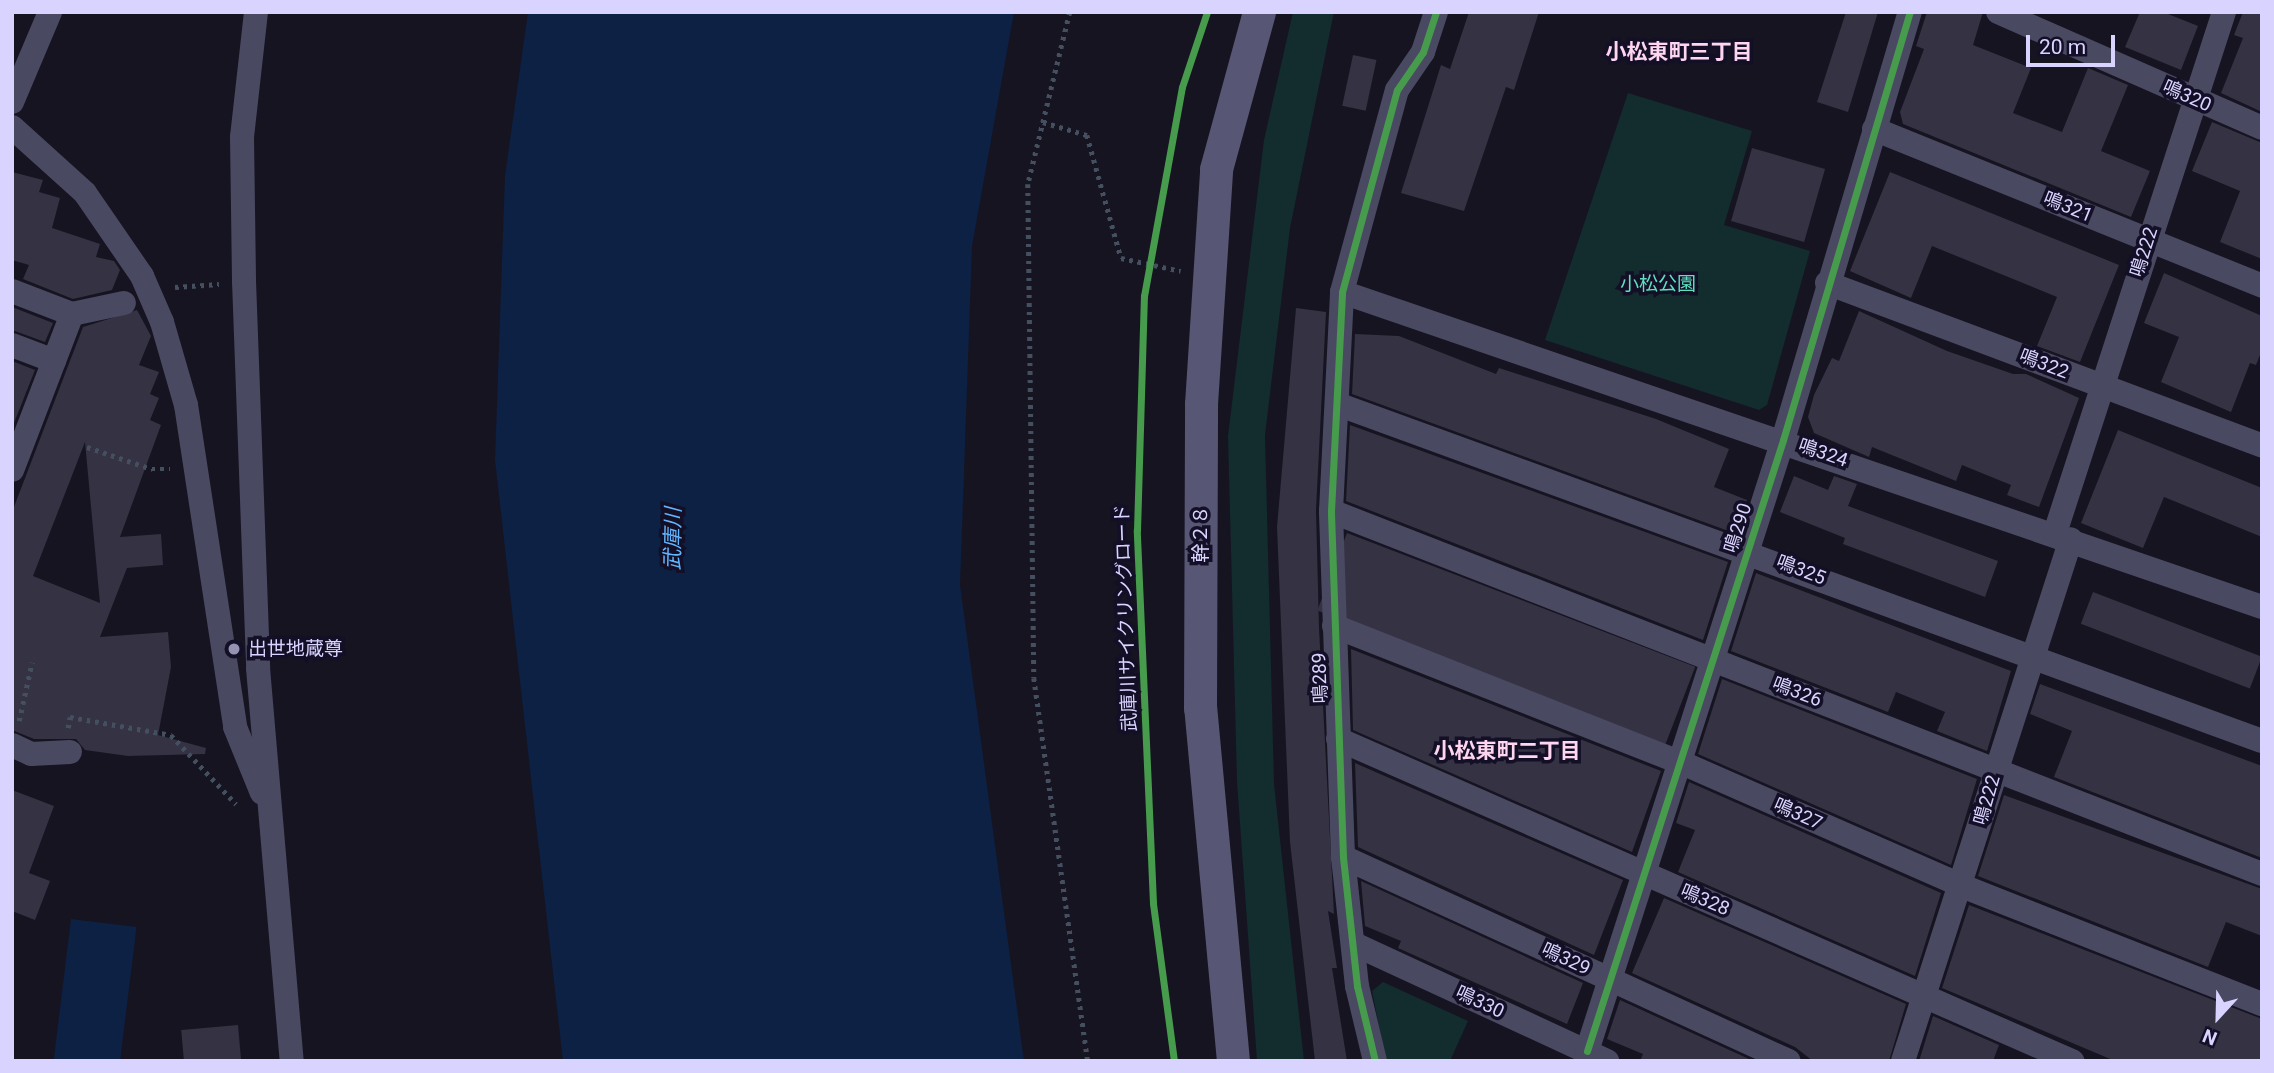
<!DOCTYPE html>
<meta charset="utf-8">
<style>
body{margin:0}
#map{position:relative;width:2274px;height:1073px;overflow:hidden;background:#161421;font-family:Roboto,"Noto Sans JP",sans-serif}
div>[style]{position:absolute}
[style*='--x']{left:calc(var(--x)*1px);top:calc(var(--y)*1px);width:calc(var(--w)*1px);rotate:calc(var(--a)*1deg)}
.green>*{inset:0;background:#132c2d}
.water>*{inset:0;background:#0d2144;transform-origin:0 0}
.building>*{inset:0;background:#343243;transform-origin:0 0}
.path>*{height:4.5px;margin-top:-2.25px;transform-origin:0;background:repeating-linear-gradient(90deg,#44505f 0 3.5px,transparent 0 8.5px)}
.street>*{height:24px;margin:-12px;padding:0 12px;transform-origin:12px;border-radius:12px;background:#4a4962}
.secondary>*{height:33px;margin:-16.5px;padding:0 16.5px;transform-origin:16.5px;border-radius:16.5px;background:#575674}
.cycleway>*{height:7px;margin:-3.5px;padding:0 3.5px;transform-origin:3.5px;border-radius:3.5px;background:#469c4c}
.dots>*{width:19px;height:19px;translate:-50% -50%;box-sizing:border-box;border:4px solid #130f26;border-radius:50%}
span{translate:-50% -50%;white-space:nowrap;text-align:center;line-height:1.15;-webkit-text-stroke:7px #130f26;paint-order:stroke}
.street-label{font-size:19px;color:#d9d4ff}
.park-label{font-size:19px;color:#5fe0c0}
.poi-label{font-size:19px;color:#d9d4ff}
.left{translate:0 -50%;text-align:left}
.neighbourhood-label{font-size:21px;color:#ffd6f0;font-weight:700}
.water-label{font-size:21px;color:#62b6ff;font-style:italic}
.frame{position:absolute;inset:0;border:14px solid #d9d4ff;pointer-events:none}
.north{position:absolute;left:2183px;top:982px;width:70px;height:70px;-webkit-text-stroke:5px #130f26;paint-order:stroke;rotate:202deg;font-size:19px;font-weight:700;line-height:28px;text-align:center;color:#d9d4ff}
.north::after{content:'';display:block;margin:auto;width:24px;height:32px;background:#d9d4ff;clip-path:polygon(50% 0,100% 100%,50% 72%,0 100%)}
.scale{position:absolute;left:2026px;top:35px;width:89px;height:32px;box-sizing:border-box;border:4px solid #d9d4ff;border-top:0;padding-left:9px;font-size:21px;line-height:24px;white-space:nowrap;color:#d9d4ff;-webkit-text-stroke:5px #130f26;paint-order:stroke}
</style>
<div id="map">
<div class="green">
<i style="clip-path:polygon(1293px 12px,1334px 12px,1290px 228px,1265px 435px,1274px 784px,1304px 1061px,1257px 1061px,1237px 781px,1228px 436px,1264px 140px)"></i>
<i style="clip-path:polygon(1628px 93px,1752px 131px,1724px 225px,1810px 251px,1767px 405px,1759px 410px,1545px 340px)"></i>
<i style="clip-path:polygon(1383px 982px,1468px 1021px,1450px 1061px,1386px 1061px,1372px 991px)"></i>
</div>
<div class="water">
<i style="clip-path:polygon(528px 12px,1014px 12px,972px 246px,960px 585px,1024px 1061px,563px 1061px,495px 460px,505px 176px)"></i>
<i style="left:71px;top:919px;width:66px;height:143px;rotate:7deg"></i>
</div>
<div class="building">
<i style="clip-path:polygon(1469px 12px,1539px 12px,1514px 90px,1506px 87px,1464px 211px,1401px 193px,1441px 65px,1450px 69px)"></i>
<i style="clip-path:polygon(1846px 12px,1878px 12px,1848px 112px,1817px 102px)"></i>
<i style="clip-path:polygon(1927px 12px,1983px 12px,1973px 45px,2031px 68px,2013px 113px,2062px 132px,2088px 68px,2128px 85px,2101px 151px,2150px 171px,2131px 217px,1903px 124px,1900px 112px,1924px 49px,1916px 46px)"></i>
<i style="clip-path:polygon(2140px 12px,2163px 12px,2198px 26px,2181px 70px,2125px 47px)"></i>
<i style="clip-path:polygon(2243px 12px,2262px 12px,2262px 112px,2221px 93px,2243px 38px,2234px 35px)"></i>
<i style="left:1353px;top:55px;width:24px;height:52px;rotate:12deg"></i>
<i style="clip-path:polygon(2212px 122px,2262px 143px,2262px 259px,2220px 242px,2240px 191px,2192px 171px)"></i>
<i style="left:1752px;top:148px;width:76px;height:76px;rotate:16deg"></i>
<i style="clip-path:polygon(12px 172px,43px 180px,39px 192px,60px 198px,52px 228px,100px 244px,96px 257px,114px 261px,120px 270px,112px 290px,73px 299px,23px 279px,29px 265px,12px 260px)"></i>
<i style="clip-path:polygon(1890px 172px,2119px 265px,2080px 362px,2037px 346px,2057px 297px,1932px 246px,1911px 298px,1850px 271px)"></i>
<i style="clip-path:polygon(2164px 273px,2262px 316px,2262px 350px,2256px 365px,2250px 363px,2231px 412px,2161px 382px,2179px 337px,2144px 323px)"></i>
<i style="clip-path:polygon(12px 307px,53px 323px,45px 342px,12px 330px)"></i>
<i style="clip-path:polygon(1296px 308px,1326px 312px,1316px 510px,1319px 628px,1334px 914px,1328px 911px,1337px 968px,1332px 968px,1347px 1061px,1315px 1061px,1290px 842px,1277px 527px)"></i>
<i style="clip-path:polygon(evenodd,137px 310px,151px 336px,139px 365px,159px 372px,150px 394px,159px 398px,150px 420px,161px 425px,120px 537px,161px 534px,163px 565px,127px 568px,100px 637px,168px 632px,171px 667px,158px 735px,206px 748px,205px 754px,128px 756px,85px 750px,76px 739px,34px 739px,12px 730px,12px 512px,83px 327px,137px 310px,85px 442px,99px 593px,100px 603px,33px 576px,85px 442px)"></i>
<i style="clip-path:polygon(1859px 311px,1947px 351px,2013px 374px,2026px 374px,2079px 398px,2039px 507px,2007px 495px,2011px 485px,1962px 465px,1956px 481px,1872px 447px,1869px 457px,1814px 433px,1808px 417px,1814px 395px,1832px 358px,1839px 361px)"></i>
<i style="clip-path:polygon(1355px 334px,1399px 336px,1496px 374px,1499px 368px,1656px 419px,1729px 449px,1714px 487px,1747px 500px,1734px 533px,1352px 394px)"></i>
<i style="clip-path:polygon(12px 361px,35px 370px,12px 428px)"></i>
<i style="clip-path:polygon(1350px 425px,1728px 562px,1703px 640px,1346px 501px)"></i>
<i style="clip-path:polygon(2118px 430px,2262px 488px,2262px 537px,2164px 497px,2143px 548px,2081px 523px)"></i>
<i style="clip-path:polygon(1794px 476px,1828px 490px,1834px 476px,1857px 484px,1848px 506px,1998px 561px,1985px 597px,1843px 544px,1845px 538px,1780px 512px)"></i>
<i style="left:1347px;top:533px;width:373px;height:83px;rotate:21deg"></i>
<i style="clip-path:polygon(1756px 573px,2011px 671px,1987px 751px,1937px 731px,1945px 712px,1896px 692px,1888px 712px,1731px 651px)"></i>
<i style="left:2093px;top:592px;width:181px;height:34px;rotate:21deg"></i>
<i style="clip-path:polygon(1351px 649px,1661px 771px,1632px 852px,1353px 730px)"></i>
<i style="clip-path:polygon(1722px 679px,1977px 779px,1951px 865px,1698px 754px)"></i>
<i style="clip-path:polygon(2040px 684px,2262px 766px,2262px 858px,2054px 777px,2072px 731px,2030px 714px)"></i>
<i style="clip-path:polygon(1355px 763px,1623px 880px,1594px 955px,1358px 847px)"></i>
<i style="clip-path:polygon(1689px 782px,1941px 893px,1915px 976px,1678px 872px,1695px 830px,1676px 823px)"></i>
<i style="clip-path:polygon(12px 790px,54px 806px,29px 873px,50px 881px,35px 920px,12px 911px)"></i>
<i style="clip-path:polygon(2004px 795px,2262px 889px,2262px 936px,2226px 922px,2208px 967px,1978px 876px)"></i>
<i style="clip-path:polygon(1361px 881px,1583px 983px,1567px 1024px,1398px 948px,1401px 941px,1365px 926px)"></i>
<i style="clip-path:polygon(1664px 898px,1906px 1004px,1889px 1061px,1813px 1061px,1795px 1047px,1632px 973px)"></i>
<i style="clip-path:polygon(1969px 905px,2262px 1019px,2262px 1061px,2115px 1061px,1942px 988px)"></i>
<i style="clip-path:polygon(1620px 1000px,1749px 1059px,1748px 1061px,1640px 1061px,1643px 1054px,1607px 1039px)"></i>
<i style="clip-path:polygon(1933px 1016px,1999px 1045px,1993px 1061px,1919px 1061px)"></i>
<i style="left:238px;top:1025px;width:36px;height:57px;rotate:85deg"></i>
</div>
<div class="path">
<i style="--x:1070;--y:12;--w:177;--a:103.7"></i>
<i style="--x:1028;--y:184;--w:494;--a:89.3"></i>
<i style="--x:1034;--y:678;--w:387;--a:82"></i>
<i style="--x:1043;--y:122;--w:46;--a:16.5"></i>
<i style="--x:1087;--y:135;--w:128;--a:74.5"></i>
<i style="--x:1121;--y:258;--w:61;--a:12.2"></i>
<i style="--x:175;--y:287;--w:44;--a:-3.9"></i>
<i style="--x:87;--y:447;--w:69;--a:18.7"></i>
<i style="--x:152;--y:469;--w:18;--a:0"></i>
<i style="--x:19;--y:721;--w:60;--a:-77.6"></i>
<i style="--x:68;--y:728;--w:11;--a:-80"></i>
<i style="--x:70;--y:717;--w:103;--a:10.1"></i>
<i style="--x:171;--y:735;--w:95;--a:46.7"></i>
</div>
<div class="street">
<i style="--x:256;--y:12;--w:126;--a:96.4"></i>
<i style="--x:242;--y:137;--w:144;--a:89.2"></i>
<i style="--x:244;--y:281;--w:387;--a:87.9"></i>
<i style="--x:258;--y:668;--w:394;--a:85.1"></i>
<i style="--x:1998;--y:12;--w:288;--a:23.7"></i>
<i style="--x:12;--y:102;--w:98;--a:-67.1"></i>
<i style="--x:12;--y:127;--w:98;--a:42.1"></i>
<i style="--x:85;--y:193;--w:101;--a:55.5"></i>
<i style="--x:142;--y:276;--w:50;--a:66.5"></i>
<i style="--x:162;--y:322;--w:86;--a:73.9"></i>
<i style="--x:186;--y:405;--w:326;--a:81.3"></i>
<i style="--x:235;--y:727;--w:71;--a:67.8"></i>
<i style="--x:1874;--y:129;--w:419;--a:22"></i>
<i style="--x:1827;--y:283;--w:465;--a:20.5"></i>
<i style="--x:12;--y:291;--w:64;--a:21"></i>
<i style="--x:72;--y:314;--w:167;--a:111"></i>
<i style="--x:1342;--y:292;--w:972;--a:18.9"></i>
<i style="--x:72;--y:314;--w:53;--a:-11.9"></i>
<i style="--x:12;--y:345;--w:45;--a:20.9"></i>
<i style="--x:1337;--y:404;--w:984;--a:20.02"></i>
<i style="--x:1331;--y:511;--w:999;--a:21.3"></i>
<i style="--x:2055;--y:533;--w:548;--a:-72.03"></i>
<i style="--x:1334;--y:626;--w:372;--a:21.5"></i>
<i style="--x:1680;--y:762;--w:308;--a:23.7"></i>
<i style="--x:1962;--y:886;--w:322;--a:21.5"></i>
<i style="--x:1338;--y:739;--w:802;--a:23.69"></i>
<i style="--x:12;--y:745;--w:21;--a:25"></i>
<i style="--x:31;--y:754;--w:39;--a:-3"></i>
<i style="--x:1343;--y:857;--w:490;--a:24.6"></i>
<i style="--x:1354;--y:944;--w:279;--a:24.8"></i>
<i style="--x:1587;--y:1051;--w:642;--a:-72.21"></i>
<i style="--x:1783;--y:440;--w:446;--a:-73.5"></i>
<i style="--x:1375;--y:1061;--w:77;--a:-103.5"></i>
<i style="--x:1357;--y:986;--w:130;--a:-96.2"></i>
<i style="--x:1343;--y:857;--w:346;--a:-92"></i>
<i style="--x:1331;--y:511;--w:219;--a:-87.1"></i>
<i style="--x:1342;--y:292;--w:209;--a:-74.8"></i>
<i style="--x:1397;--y:90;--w:46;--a:-55.6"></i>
<i style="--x:1423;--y:52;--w:42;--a:-72"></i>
<i style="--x:1903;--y:1061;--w:548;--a:-72.16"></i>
</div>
<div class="secondary">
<i style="--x:1233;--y:1061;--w:355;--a:-95.3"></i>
<i style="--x:1200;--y:708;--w:304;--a:-89.8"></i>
<i style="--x:1201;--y:404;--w:235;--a:-86.3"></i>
<i style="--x:1216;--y:169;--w:163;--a:-74.7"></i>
</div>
<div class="cycleway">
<i style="--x:1587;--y:1051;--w:642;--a:-72.21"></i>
<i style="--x:1783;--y:440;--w:446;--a:-73.5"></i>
<i style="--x:1174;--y:1061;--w:159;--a:-97.6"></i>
<i style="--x:1153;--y:903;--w:373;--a:-92.5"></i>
<i style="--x:1137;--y:530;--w:234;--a:-88.3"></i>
<i style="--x:1144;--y:296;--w:212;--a:-79.7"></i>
<i style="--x:1182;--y:87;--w:79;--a:-71.6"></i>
<i style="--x:1375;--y:1061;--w:77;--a:-103.5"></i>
<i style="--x:1357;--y:986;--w:130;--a:-96.2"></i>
<i style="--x:1343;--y:857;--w:346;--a:-92"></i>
<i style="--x:1331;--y:511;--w:219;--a:-87.1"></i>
<i style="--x:1342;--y:292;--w:209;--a:-74.8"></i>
<i style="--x:1397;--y:90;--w:46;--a:-55.6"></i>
<i style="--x:1423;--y:52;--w:42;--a:-72"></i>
</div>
<div class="dots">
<i style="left:234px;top:649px;background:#9591b1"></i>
</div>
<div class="street-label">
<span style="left:2187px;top:96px;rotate:24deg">鳴320</span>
<span style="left:2068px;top:207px;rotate:22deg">鳴321</span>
<span style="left:2144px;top:252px;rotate:-72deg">鳴222</span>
<span style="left:2044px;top:364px;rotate:21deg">鳴322</span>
<span style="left:1823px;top:453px;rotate:19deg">鳴324</span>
<span style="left:1738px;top:528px;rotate:-72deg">鳴290</span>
<span style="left:1201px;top:534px;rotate:-90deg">幹２８</span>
<span style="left:1801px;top:570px;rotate:21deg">鳴325</span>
<span style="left:1126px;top:618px;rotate:-92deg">武庫川サイクリングロード</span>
<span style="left:1320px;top:678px;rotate:-92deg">鳴289</span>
<span style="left:1797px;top:692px;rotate:21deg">鳴326</span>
<span style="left:1987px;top:800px;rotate:-74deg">鳴222</span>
<span style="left:1798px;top:814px;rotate:24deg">鳴327</span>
<span style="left:1705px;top:900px;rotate:23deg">鳴328</span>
<span style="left:1566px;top:959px;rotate:25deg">鳴329</span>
<span style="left:1480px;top:1002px;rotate:25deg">鳴330</span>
</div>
<div class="park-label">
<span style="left:1658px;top:284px">小松公園</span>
</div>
<div class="poi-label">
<span class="left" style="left:248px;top:649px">出世地蔵尊</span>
</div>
<div class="neighbourhood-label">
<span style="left:1679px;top:52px">小松東町三丁目</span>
<span style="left:1507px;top:751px">小松東町二丁目</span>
</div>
<div class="water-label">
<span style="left:673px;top:539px;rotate:-89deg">武庫川</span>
</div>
<div class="frame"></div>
<div class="north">N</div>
<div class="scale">20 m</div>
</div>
